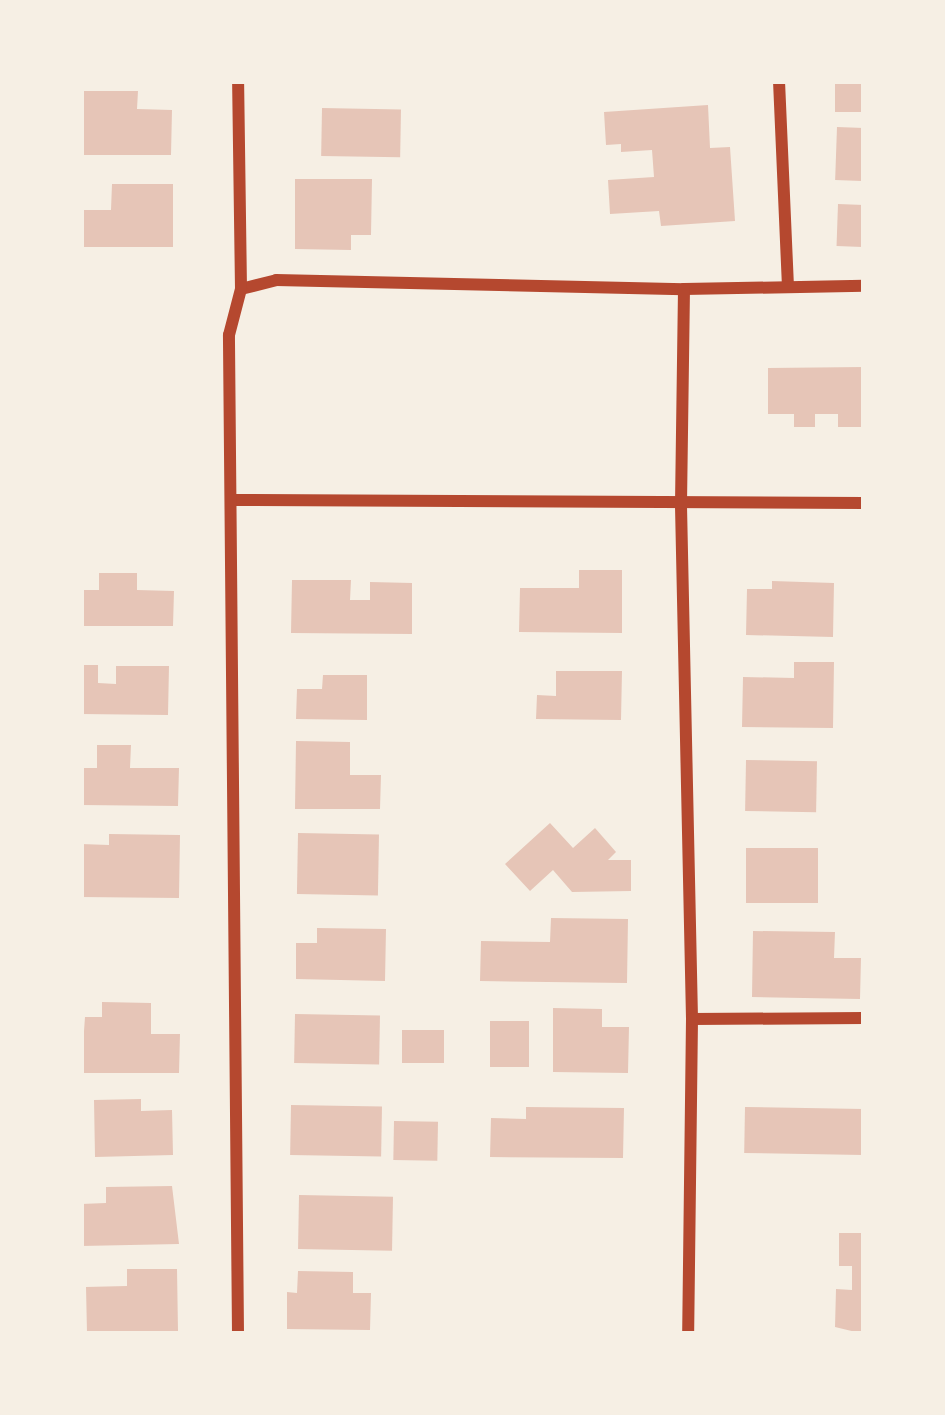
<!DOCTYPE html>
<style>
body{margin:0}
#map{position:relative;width:945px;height:1415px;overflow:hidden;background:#f6efe4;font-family:Quicksand,sans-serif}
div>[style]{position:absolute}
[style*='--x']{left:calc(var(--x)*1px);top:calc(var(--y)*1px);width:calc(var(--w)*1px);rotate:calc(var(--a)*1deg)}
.building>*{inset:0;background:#e6c5b7;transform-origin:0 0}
.minor>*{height:12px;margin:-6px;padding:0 6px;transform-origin:6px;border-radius:6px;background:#b5482f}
span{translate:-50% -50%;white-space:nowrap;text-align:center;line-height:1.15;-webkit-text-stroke:12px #f6efe4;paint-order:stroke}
.frame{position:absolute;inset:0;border:84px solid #f6efe4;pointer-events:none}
</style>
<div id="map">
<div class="building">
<i style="left:835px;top:81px;width:29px;height:31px"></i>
<i style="clip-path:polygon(83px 91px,138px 91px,137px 109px,172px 110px,171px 155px,82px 155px)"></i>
<i style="clip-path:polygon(708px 105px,710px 148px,730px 147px,735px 221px,661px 226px,659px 211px,610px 214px,608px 180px,654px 177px,652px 150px,621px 152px,621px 144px,606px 145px,604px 112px)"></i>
<i style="left:322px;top:108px;width:79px;height:48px;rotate:1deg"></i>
<i style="left:837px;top:127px;width:27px;height:53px;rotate:2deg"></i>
<i style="clip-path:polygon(295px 179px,372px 179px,371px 235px,351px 235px,351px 250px,295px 249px)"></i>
<i style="clip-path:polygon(112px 184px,173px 184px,173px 247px,81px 247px,81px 210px,111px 210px)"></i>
<i style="left:838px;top:204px;width:26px;height:42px;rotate:2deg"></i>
<i style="clip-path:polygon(864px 367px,861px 427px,838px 427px,838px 414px,815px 414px,815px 427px,794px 427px,794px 414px,768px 414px,768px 368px)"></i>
<i style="clip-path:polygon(579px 570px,622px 570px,622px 633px,519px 632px,520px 588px,579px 588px)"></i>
<i style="clip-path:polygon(99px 573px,137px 573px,137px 590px,174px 591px,173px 626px,81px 626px,81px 590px,99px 590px)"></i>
<i style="clip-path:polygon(292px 580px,351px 580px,350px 600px,370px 600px,370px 582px,412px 583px,412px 634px,291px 633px)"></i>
<i style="clip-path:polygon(772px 581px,834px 583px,833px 637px,746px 635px,747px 589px,772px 589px)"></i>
<i style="clip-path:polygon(794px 662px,834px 662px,833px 728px,742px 727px,743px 677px,794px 678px)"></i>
<i style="clip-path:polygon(81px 665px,98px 665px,98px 683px,116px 684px,116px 666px,169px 666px,168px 715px,81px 714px)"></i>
<i style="clip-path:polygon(556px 671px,622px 671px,621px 720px,536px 719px,537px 695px,556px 696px)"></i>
<i style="clip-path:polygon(323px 675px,367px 675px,367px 720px,296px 719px,297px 689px,322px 689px)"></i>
<i style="clip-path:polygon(296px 741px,350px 742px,350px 775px,381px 775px,380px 809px,295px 809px)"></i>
<i style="clip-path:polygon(97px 745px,131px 745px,130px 768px,179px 768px,178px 806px,81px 805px,81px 768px,97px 768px)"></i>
<i style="left:746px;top:760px;width:71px;height:51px;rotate:1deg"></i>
<i style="clip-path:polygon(550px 823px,573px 848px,595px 828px,616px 852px,608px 860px,631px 860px,631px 891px,572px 892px,553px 870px,530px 891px,505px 864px)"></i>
<i style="left:298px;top:833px;width:81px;height:61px;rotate:1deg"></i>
<i style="clip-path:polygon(109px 834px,180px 835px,179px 898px,81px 897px,81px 844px,109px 845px)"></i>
<i style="left:746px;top:848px;width:72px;height:55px"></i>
<i style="clip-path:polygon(551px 918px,628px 919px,627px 983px,480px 981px,481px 941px,550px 942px)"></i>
<i style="clip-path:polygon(317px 928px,386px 929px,385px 981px,296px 979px,296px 943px,317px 943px)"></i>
<i style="clip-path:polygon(753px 931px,835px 932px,834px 958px,861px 958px,860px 999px,752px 997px)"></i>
<i style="clip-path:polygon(102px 1002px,151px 1003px,151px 1034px,180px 1034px,179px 1073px,81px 1073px,85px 1017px,102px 1017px)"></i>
<i style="clip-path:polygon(553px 1008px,602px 1009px,602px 1027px,629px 1027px,628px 1073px,553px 1072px)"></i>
<i style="left:295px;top:1014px;width:85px;height:49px;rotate:1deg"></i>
<i style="left:490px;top:1021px;width:39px;height:46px"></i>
<i style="left:402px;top:1030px;width:42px;height:33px"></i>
<i style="clip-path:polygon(141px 1099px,141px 1111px,172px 1110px,173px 1155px,95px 1157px,94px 1100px)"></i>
<i style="left:291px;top:1105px;width:91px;height:50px;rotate:1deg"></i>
<i style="clip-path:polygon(526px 1107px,624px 1108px,623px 1158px,490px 1157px,491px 1118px,526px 1119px)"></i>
<i style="left:745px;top:1107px;width:119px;height:46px;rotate:1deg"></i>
<i style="left:394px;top:1121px;width:44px;height:39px;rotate:1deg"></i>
<i style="clip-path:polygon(172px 1186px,179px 1244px,81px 1246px,81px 1204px,106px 1203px,106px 1187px)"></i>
<i style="left:299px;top:1195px;width:94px;height:54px;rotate:1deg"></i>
<i style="clip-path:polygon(839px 1233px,864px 1233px,864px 1334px,835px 1327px,836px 1289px,852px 1290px,852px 1266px,839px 1266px)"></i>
<i style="clip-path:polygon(127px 1269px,177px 1269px,178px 1331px,87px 1333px,86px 1287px,127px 1286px)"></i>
<i style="clip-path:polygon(298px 1271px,353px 1272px,353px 1293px,371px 1293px,370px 1330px,287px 1329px,287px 1292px,297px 1293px)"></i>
</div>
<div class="minor">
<i style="--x:779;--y:81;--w:205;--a:87.5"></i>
<i style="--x:241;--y:289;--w:36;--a:-14"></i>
<i style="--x:276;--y:280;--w:408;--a:1.3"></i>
<i style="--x:684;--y:289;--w:180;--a:-1"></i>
<i style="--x:684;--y:289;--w:217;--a:90.8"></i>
<i style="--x:681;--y:506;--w:513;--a:88.77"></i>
<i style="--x:692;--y:1019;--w:315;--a:90.7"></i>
<i style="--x:232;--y:500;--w:632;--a:0.27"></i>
<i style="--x:692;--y:1019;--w:172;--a:-0.3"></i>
<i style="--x:238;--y:1334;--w:999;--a:-90.52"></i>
<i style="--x:229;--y:335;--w:48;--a:-75.4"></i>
<i style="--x:241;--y:289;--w:208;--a:-90.8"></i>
</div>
<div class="frame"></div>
</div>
